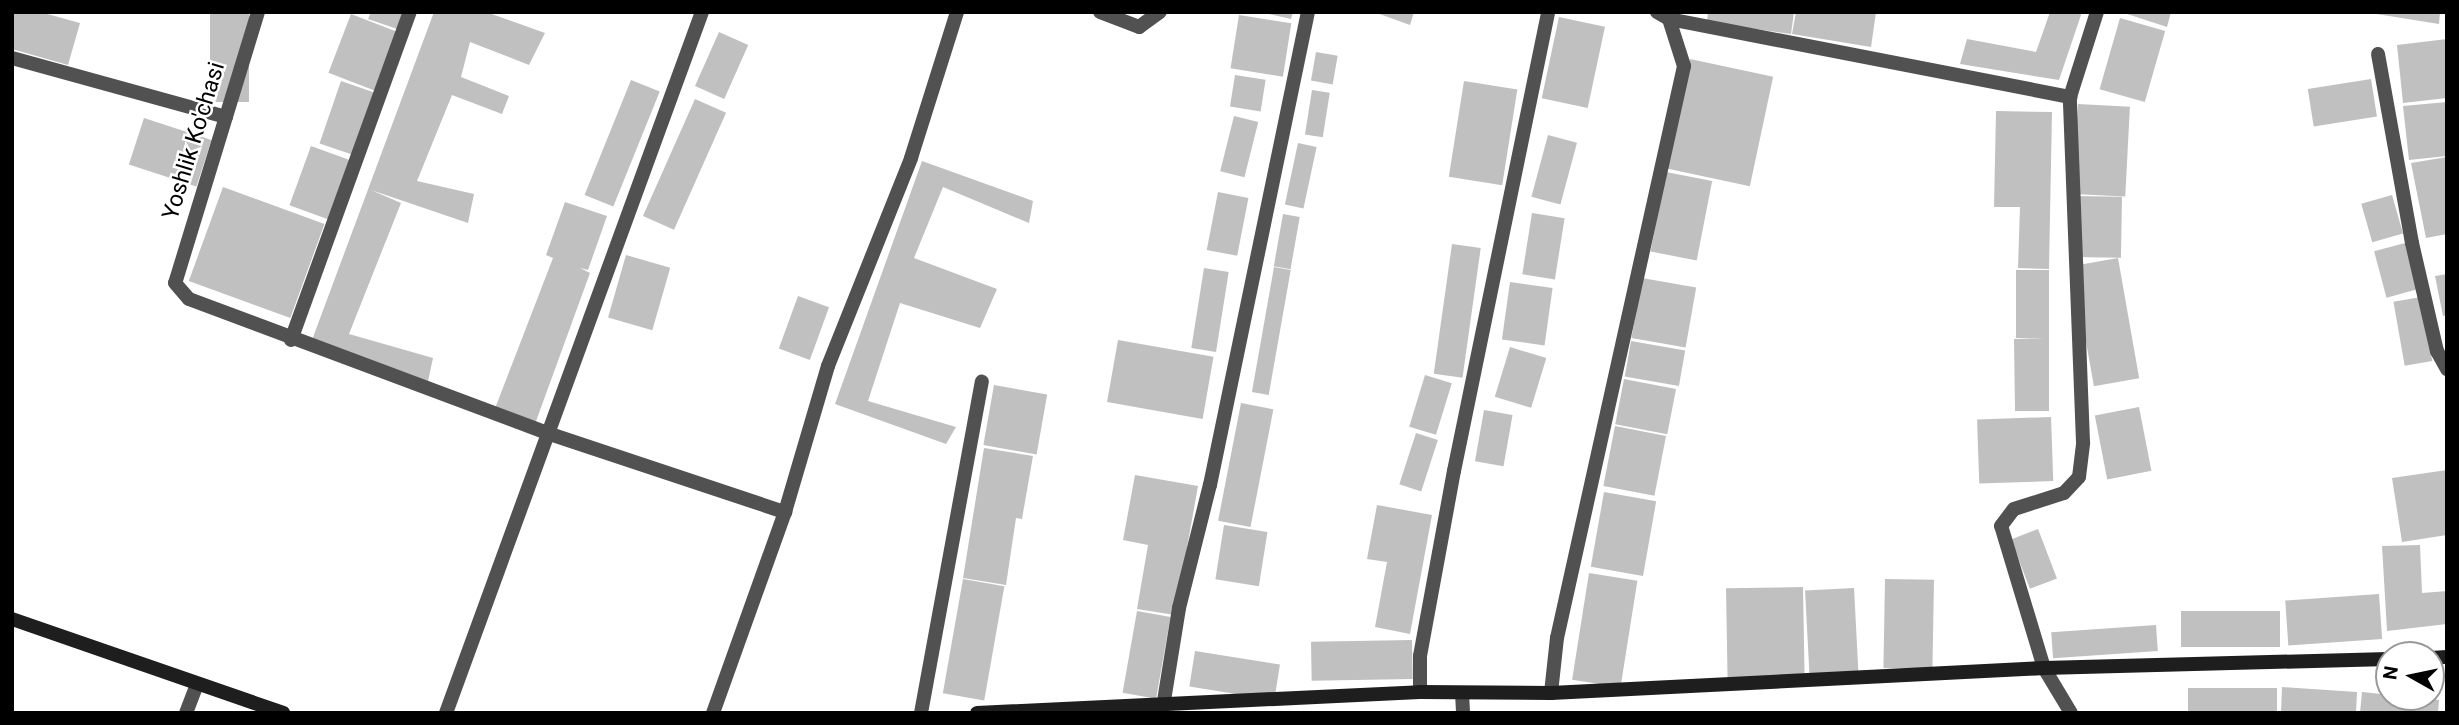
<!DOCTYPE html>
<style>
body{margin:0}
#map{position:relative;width:2459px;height:725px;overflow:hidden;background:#fff;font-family:Roboto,sans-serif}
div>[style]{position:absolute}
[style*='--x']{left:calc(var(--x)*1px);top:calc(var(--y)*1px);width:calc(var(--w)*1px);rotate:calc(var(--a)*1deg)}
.building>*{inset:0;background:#c0c0c0;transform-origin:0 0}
.street>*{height:14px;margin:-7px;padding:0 7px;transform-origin:7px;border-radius:7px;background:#515151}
.secondary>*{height:14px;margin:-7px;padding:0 7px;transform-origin:7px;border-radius:7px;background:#1e1e1e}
span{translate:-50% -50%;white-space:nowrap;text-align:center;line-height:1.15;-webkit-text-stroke:5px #fff;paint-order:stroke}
.street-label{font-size:23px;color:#000}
.frame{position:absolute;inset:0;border:14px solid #000;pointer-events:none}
.north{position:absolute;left:2375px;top:641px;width:70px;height:70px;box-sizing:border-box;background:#fff;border:2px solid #999;border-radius:50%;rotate:279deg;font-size:19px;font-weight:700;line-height:28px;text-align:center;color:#000}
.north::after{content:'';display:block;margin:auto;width:24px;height:32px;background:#000;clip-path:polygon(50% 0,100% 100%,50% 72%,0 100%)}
</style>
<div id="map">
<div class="building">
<i style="clip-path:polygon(12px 12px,40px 12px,80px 23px,68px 65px,12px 49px)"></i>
<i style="left:210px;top:12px;width:39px;height:90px"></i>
<i style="clip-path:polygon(371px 12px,406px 12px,400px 30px,368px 19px)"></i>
<i style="clip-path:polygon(434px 12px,486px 12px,545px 33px,529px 65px,470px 42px,461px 77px,509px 96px,502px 114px,452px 95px,417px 181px,474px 194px,468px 223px,371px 190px,401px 203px,349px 334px,433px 358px,427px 386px,312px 340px)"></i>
<i style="clip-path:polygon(1260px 12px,1293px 12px,1291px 19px)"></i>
<i style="clip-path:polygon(1374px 12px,1414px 12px,1410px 25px)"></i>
<i style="clip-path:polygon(1708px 12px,1794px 12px,1791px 34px,1707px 22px)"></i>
<i style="clip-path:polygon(1796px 12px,1876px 12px,1871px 47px,1792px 34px)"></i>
<i style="clip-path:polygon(2050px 12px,2082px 12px,2059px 80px,1960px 64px,1967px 39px,2036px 52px)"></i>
<i style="clip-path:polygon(2121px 12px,2171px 12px,2167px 27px)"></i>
<i style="clip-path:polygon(2364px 12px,2440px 12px,2439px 24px)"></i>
<i style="left:351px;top:14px;width:50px;height:63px;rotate:21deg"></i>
<i style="left:1239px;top:15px;width:53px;height:54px;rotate:9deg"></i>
<i style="left:1559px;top:17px;width:47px;height:83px;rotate:12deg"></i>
<i style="left:2120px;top:18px;width:47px;height:74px;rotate:16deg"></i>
<i style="left:719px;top:32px;width:32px;height:59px;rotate:24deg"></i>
<i style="clip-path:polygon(2447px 39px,2447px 98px,2403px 103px,2397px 45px)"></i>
<i style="left:1316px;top:52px;width:22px;height:29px;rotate:10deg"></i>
<i style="left:1690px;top:59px;width:85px;height:112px;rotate:12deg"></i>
<i style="left:1235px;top:75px;width:31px;height:32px;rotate:9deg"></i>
<i style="left:2371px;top:79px;width:38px;height:64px;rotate:81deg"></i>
<i style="left:631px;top:80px;width:31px;height:124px;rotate:22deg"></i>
<i style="left:341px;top:81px;width:36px;height:66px;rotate:19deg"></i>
<i style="left:1464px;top:81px;width:54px;height:97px;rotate:9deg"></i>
<i style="left:1312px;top:90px;width:18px;height:45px;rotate:9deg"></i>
<i style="left:695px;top:99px;width:34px;height:128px;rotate:24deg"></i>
<i style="clip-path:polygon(2447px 102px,2447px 156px,2409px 160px,2403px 106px)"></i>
<i style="left:2078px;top:104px;width:52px;height:90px;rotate:3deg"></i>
<i style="clip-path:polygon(1996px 111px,2052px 112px,2049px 269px,2018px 268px,2020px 207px,1994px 207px)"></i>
<i style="left:1234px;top:116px;width:25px;height:57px;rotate:14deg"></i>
<i style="left:144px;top:118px;width:71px;height:49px;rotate:18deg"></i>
<i style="left:1548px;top:135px;width:30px;height:64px;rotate:15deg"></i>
<i style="left:1298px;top:143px;width:19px;height:63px;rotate:12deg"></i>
<i style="left:311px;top:146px;width:41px;height:63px;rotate:20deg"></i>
<i style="clip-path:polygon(2447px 157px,2447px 234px,2426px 238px,2411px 163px)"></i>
<i style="clip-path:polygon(922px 161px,1033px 201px,1029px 223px,943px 187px,914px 258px,997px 289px,980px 328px,900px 303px,868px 401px,956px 427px,946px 444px,835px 404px)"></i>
<i style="left:1666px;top:172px;width:47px;height:81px;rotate:11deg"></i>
<i style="left:223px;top:187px;width:108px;height:100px;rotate:20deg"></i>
<i style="left:1218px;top:192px;width:31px;height:59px;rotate:11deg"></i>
<i style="left:2392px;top:195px;width:40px;height:32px;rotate:74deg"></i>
<i style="left:2072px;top:196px;width:50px;height:61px;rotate:1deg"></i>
<i style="clip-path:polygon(565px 202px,607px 216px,588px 270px,580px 268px,590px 273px,535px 424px,494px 411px,553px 258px,546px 255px)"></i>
<i style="left:1532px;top:213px;width:33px;height:62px;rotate:9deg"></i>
<i style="left:1283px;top:214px;width:17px;height:53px;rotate:10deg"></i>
<i style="left:2405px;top:243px;width:48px;height:32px;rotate:75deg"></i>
<i style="left:1452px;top:244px;width:29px;height:131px;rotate:8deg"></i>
<i style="left:626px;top:255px;width:46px;height:65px;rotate:16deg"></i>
<i style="left:2118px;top:258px;width:122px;height:46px;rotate:80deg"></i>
<i style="left:1274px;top:267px;width:17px;height:127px;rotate:10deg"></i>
<i style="left:1204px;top:268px;width:25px;height:81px;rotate:9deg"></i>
<i style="clip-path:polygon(2016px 270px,2049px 270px,2049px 411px,2015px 411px,2014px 339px,2044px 339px,2016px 338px)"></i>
<i style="clip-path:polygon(2447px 274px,2447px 315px,2443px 316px,2435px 276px)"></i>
<i style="left:1642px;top:278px;width:55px;height:61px;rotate:10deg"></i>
<i style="left:1510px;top:282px;width:43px;height:58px;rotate:8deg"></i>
<i style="left:798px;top:296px;width:33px;height:56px;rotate:20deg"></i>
<i style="left:2421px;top:297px;width:65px;height:28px;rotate:80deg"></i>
<i style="left:1118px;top:340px;width:97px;height:63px;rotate:10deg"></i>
<i style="left:1631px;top:341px;width:55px;height:36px;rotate:10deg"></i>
<i style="left:1510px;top:347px;width:38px;height:52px;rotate:17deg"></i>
<i style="left:1425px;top:375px;width:28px;height:54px;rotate:17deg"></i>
<i style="left:1624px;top:379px;width:53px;height:46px;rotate:11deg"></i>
<i style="left:994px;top:385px;width:54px;height:61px;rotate:10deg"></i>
<i style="left:1241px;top:403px;width:33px;height:120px;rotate:11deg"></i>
<i style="left:2139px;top:407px;width:65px;height:45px;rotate:79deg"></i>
<i style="left:1484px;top:410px;width:29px;height:52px;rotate:10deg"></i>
<i style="left:2051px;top:417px;width:64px;height:74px;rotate:88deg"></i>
<i style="left:1615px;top:426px;width:52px;height:61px;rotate:11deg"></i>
<i style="left:1416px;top:433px;width:23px;height:54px;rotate:18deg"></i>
<i style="clip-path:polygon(984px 448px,1033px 456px,1022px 519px,1016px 518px,1006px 585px,963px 578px)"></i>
<i style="clip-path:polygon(2447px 470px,2447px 535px,2402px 542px,2392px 478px)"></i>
<i style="clip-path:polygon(1135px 475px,1198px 486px,1175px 615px,1137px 609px,1148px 545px,1123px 540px)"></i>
<i style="left:1604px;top:492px;width:53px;height:76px;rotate:10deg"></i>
<i style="clip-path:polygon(1377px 505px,1432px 515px,1410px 634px,1375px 627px,1387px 562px,1367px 559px)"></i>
<i style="left:1224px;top:525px;width:44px;height:55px;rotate:9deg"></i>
<i style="left:2038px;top:529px;width:53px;height:29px;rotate:69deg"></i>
<i style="clip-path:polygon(2420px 545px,2422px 593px,2447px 591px,2447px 624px,2387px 631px,2382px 546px)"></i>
<i style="left:1589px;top:573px;width:49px;height:108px;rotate:9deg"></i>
<i style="left:963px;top:579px;width:42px;height:116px;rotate:10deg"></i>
<i style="left:1885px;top:579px;width:49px;height:89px;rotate:1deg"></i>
<i style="left:1803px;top:587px;width:91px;height:77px;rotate:89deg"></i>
<i style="left:1854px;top:588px;width:88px;height:49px;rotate:87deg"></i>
<i style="left:2379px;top:594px;width:45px;height:94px;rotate:86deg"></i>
<i style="left:1137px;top:611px;width:34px;height:83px;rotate:10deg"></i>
<i style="left:2280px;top:611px;width:36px;height:99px;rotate:90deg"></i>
<i style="left:2156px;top:625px;width:26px;height:105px;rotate:86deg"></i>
<i style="left:1412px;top:640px;width:39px;height:101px;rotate:89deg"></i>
<i style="left:1195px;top:651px;width:86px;height:36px;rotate:9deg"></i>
<i style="clip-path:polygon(2282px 687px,2357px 692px,2356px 713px,2281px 713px)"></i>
<i style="left:2188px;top:688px;width:89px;height:25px"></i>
<i style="clip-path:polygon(2362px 692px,2439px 700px,2438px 713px,2360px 713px)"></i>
</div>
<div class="street">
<i style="--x:258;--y:12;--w:283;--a:107"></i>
<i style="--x:175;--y:283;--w:21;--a:49"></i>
<i style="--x:189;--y:299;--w:385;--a:20.5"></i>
<i style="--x:550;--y:434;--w:248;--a:18.4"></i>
<i style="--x:1100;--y:12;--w:42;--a:21"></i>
<i style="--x:1139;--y:27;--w:26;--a:-36"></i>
<i style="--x:1669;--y:19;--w:409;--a:11"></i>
<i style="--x:2378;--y:54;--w:192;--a:79.8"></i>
<i style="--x:2412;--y:243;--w:111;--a:77"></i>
<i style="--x:2437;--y:351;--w:21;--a:61"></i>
<i style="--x:12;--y:58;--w:222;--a:15.4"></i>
<i style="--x:291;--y:340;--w:349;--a:-70.1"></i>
<i style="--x:1420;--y:692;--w:36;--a:-90"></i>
<i style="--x:1420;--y:656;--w:188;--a:-79.6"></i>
<i style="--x:1454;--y:471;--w:469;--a:-78.4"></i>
<i style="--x:1462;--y:693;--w:20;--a:87"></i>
<i style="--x:1551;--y:693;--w:55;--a:-83.8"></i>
<i style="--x:1557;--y:638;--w:586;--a:-77.48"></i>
<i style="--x:1684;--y:66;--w:49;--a:-107.7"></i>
<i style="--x:1669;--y:19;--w:14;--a:-150"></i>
<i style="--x:1163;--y:707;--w:100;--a:-80.8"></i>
<i style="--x:1179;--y:608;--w:127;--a:-75.9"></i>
<i style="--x:1210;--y:485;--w:483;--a:-78.3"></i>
<i style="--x:186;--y:713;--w:31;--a:-69"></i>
<i style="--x:446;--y:713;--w:746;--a:-69.94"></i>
<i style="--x:713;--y:713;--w:214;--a:-70.3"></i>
<i style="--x:785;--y:512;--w:152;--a:-73.6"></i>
<i style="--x:828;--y:366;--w:224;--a:-68.2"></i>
<i style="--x:911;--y:158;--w:153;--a:-72.5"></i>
<i style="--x:921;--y:713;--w:337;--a:-79.6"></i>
<i style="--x:2071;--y:713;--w:52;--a:-121"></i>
<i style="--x:2044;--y:668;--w:148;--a:-106.8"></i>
<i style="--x:2001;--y:526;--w:21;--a:-53"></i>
<i style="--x:2014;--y:509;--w:52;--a:-17.7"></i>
<i style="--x:2064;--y:493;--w:22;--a:-47"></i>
<i style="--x:2079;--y:477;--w:35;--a:-83"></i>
<i style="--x:2083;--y:442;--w:345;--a:-92.2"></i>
<i style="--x:2070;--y:97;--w:89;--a:-72.4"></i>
</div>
<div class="secondary">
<i style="--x:12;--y:619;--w:287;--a:19.1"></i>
<i style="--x:2431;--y:658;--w:16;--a:-4"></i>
<i style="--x:977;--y:713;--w:443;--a:-2.7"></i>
<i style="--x:1420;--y:692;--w:131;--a:0.4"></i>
<i style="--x:1551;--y:693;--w:494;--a:-2.9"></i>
<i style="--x:2044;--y:668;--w:345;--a:-1.5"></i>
</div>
<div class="street-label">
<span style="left:194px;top:141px;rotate:-73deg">Yoshlik Ko'chasi</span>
</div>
<div class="frame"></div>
<div class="north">N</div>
</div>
